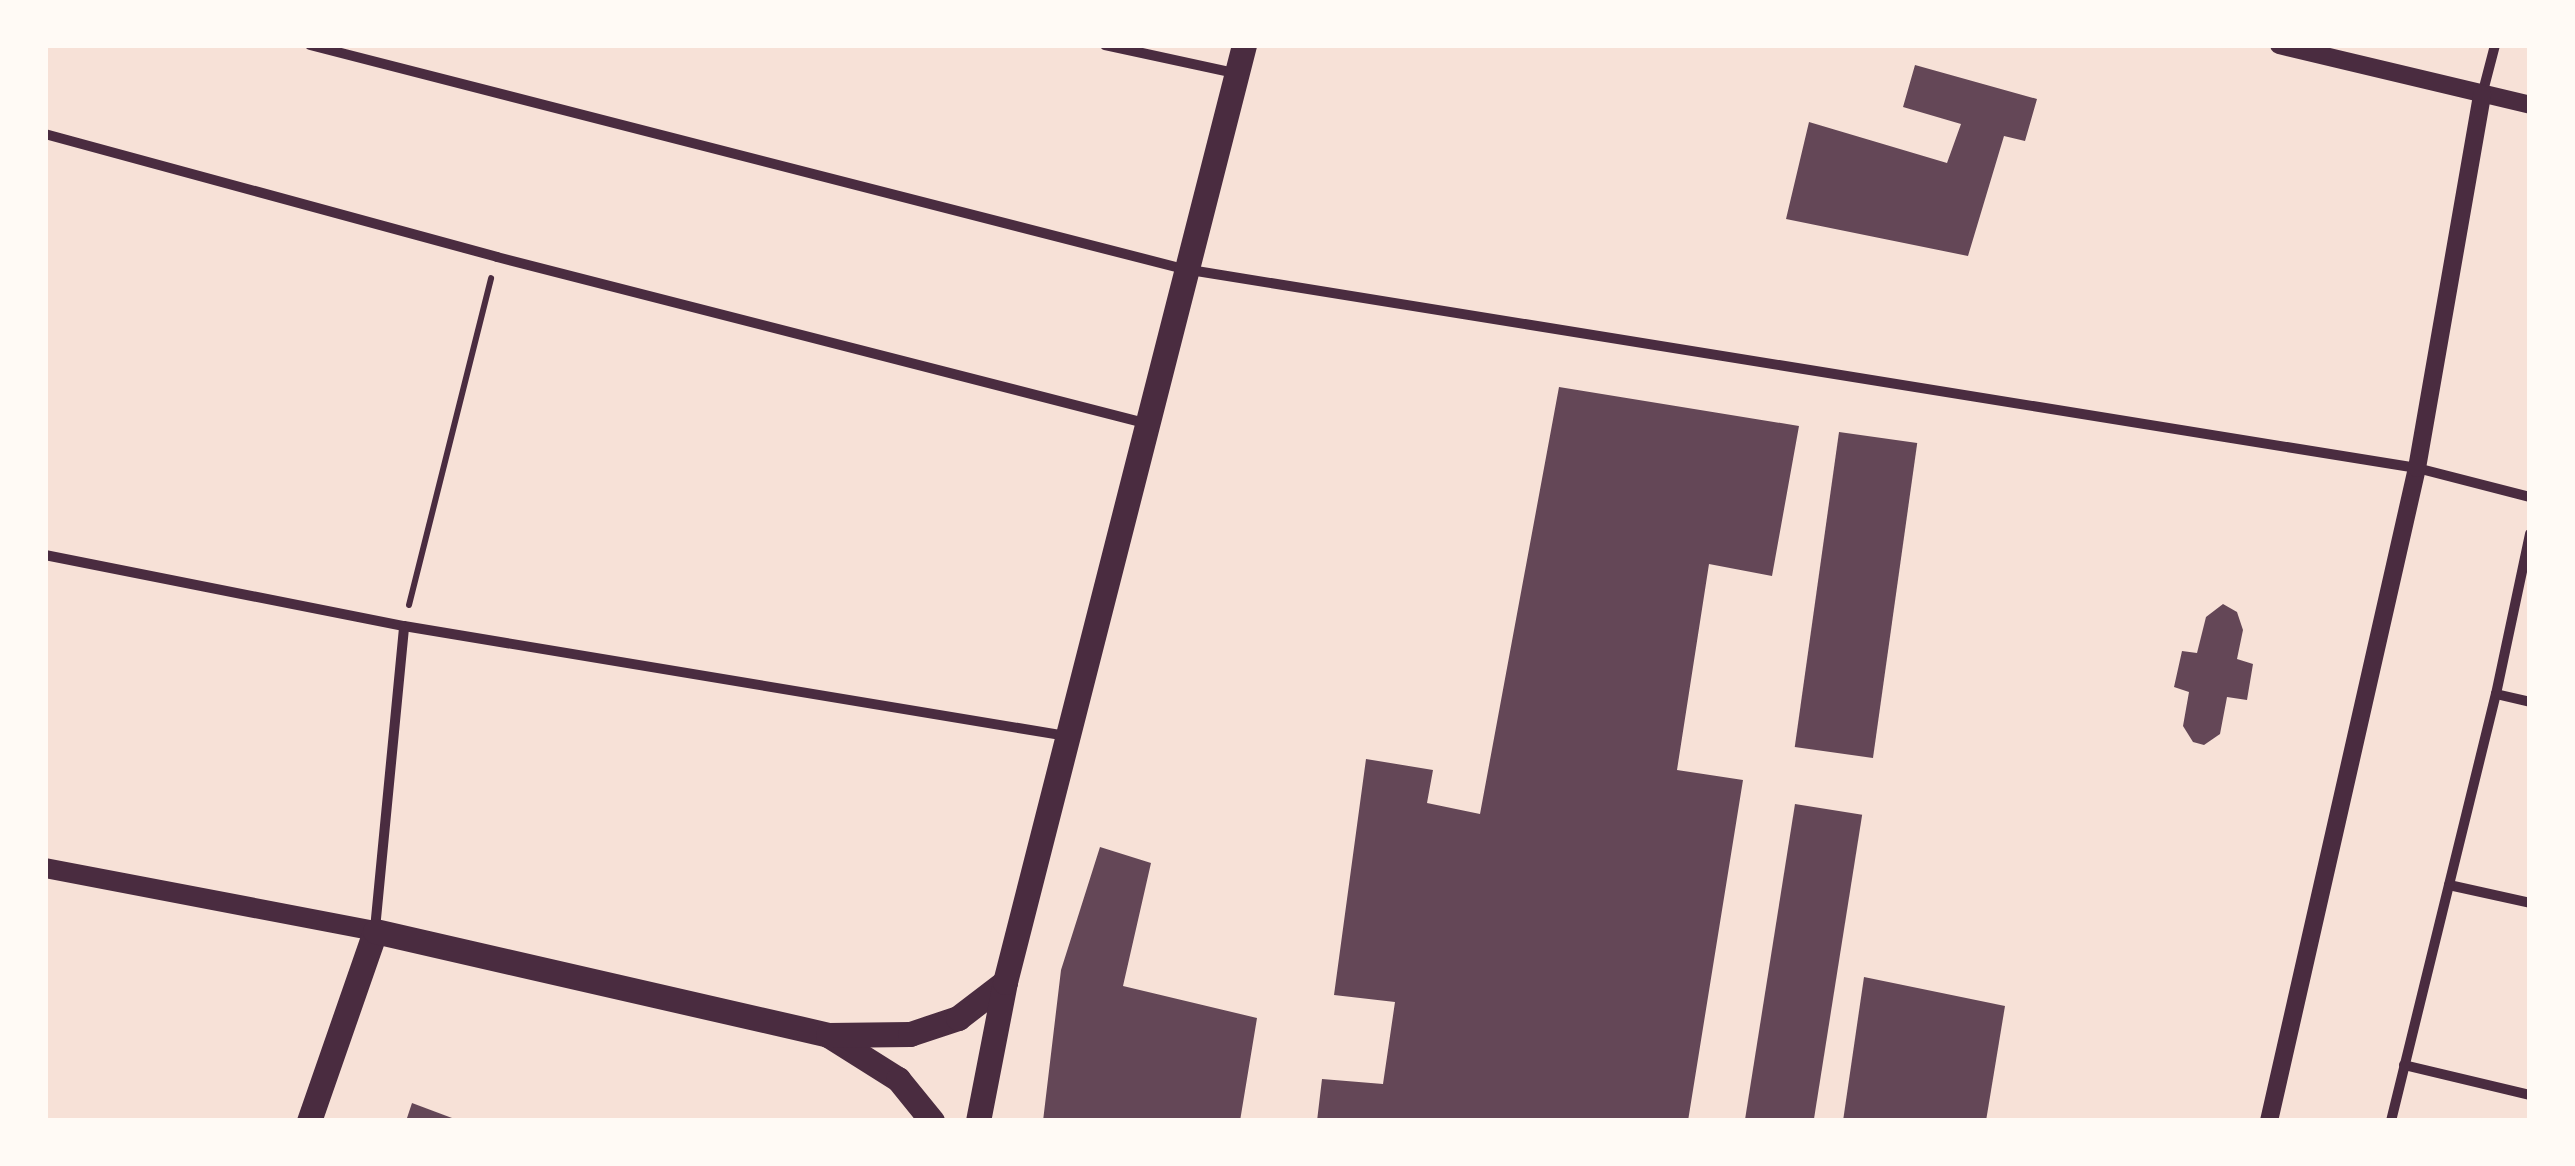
<!DOCTYPE html>
<style>
body{margin:0}
#map{position:relative;width:2575px;height:1166px;overflow:hidden;background:#f7e1d7;font-family:Ubuntu,sans-serif}
div>[style]{position:absolute}
[style*='--x']{left:calc(var(--x)*1px);top:calc(var(--y)*1px);width:calc(var(--w)*1px);rotate:calc(var(--a)*1deg)}
.building>*{inset:0;background:#644757;transform-origin:0 0}
.path>*{height:6px;margin:-3px;padding:0 3px;transform-origin:3px;border-radius:3px;background:#4a2c40}
.minor>*{height:10px;margin:-5px;padding:0 5px;transform-origin:5px;border-radius:5px;background:#4a2c40}
.tertiary>*{height:18px;margin:-9px;padding:0 9px;transform-origin:9px;border-radius:9px;background:#4a2c40}
.secondary>*{height:20px;margin:-10px;padding:0 10px;transform-origin:10px;border-radius:10px;background:#4a2c40}
.primary>*{height:25px;margin:-12.5px;padding:0 12.5px;transform-origin:12.5px;border-radius:12.5px;background:#4a2c40}
span{translate:-50% -50%;white-space:nowrap;text-align:center;line-height:1.15;-webkit-text-stroke:8px #fffaf5;paint-order:stroke}
.frame{position:absolute;inset:0;border:48px solid #fffaf5;pointer-events:none}
</style>
<div id="map">
<div class="building">
<i style="clip-path:polygon(1915px 65px,2037px 99px,2025px 141px,2004px 136px,1968px 256px,1786px 219px,1809px 122px,1947px 163px,1961px 124px,1903px 107px)"></i>
<i style="clip-path:polygon(1559px 387px,1799px 426px,1772px 576px,1709px 564px,1677px 770px,1743px 780px,1688px 1121px,1317px 1121px,1322px 1079px,1383px 1084px,1395px 1002px,1334px 995px,1366px 759px,1433px 770px,1427px 803px,1480px 814px)"></i>
<i style="left:1839px;top:432px;width:79px;height:318px;rotate:8deg"></i>
<i style="clip-path:polygon(2223px 604px,2237px 612px,2243px 630px,2237px 659px,2253px 664px,2247px 700px,2227px 697px,2220px 734px,2204px 745px,2193px 742px,2183px 726px,2189px 692px,2174px 687px,2182px 651px,2197px 653px,2206px 617px)"></i>
<i style="left:1795px;top:804px;width:68px;height:321px;rotate:9deg"></i>
<i style="clip-path:polygon(1100px 847px,1151px 863px,1123px 986px,1257px 1018px,1240px 1121px,1043px 1121px,1061px 970px)"></i>
<i style="clip-path:polygon(1864px 977px,2005px 1006px,1986px 1121px,1843px 1121px)"></i>
<i style="clip-path:polygon(412px 1103px,460px 1121px,406px 1121px)"></i>
</div>
<div class="path">
<i style="--x:409;--y:605;--w:337;--a:-75.9"></i>
</div>
<div class="minor">
<i style="--x:310;--y:45;--w:902;--a:14.38"></i>
<i style="--x:1184;--y:269;--w:1249;--a:9.17"></i>
<i style="--x:2417;--y:468;--w:117;--a:14.4"></i>
<i style="--x:1105;--y:45;--w:133;--a:12.2"></i>
<i style="--x:2482;--y:95;--w:52;--a:-75.4"></i>
<i style="--x:45;--y:134;--w:468;--a:15.2"></i>
<i style="--x:497;--y:257;--w:669;--a:14.37"></i>
<i style="--x:45;--y:555;--w:366;--a:11.2"></i>
<i style="--x:404;--y:626;--w:671;--a:9.43"></i>
<i style="--x:2496;--y:694;--w:35;--a:13"></i>
<i style="--x:2449;--y:885;--w:83;--a:12.5"></i>
<i style="--x:375;--y:929;--w:304;--a:-84.5"></i>
<i style="--x:2404;--y:1065;--w:130;--a:13.4"></i>
<i style="--x:2391;--y:1121;--w:440;--a:-76.2"></i>
<i style="--x:2496;--y:694;--w:164;--a:-78"></i>
</div>
<div class="tertiary">
<i style="--x:2279;--y:45;--w:258;--a:13.4"></i>
<i style="--x:2269;--y:1121;--w:670;--a:-77.23"></i>
<i style="--x:2417;--y:468;--w:379;--a:-80.1"></i>
</div>
<div class="secondary">
<i style="--x:45;--y:868;--w:336;--a:10.8"></i>
</div>
<div class="primary">
<i style="--x:828;--y:1035;--w:83;--a:32.2"></i>
<i style="--x:898;--y:1079;--w:54;--a:51"></i>
<i style="--x:309;--y:1121;--w:201;--a:-70.8"></i>
<i style="--x:375;--y:931;--w:465;--a:12.9"></i>
<i style="--x:828;--y:1035;--w:82;--a:-0.7"></i>
<i style="--x:910;--y:1034;--w:51;--a:-18.4"></i>
<i style="--x:958;--y:1018;--w:59;--a:-37.5"></i>
<i style="--x:978;--y:1121;--w:142;--a:-79"></i>
<i style="--x:1005;--y:982;--w:967;--a:-75.69"></i>
</div>
<div class="frame"></div>
</div>
